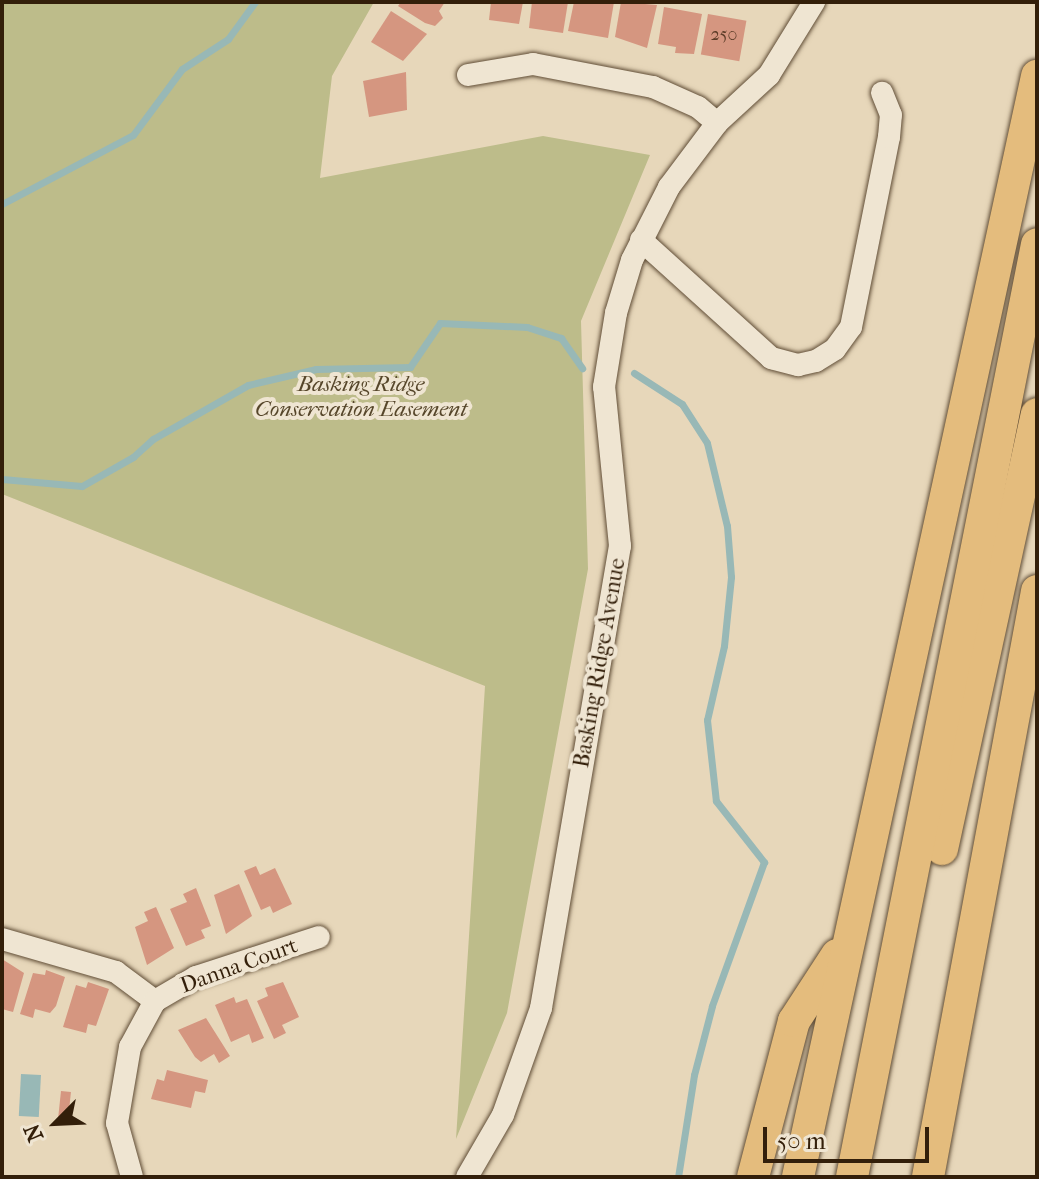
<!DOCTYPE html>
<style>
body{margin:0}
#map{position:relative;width:1039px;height:1179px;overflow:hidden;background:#e7d7ba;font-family:"IM FELL French Canon",serif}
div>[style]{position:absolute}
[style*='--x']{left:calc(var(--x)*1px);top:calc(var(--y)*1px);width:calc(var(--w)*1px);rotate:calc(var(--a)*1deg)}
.green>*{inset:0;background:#bdbc8a}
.water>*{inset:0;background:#98b8b6;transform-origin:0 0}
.stream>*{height:7px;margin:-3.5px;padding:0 3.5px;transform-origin:3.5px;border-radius:3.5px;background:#98b8b6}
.building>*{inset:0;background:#d59680;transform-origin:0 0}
.roads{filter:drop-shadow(0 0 2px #604d36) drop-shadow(0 0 2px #604d36)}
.minor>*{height:22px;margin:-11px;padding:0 11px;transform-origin:11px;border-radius:11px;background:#efe5d2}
.highway>*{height:32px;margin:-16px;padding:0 16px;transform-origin:16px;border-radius:16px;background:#e4bc7d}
span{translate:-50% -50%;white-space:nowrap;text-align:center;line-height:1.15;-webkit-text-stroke:8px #efe5d2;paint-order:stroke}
.number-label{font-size:18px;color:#5c3d28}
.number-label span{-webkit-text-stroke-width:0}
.park-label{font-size:22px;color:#56462a;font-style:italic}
.street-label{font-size:22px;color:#331f0a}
.frame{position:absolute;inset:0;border:4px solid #331f0a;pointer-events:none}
.north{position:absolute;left:16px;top:1083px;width:80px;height:80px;-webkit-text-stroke:6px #efe5d2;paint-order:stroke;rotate:246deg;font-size:22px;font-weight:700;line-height:32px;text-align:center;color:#331f0a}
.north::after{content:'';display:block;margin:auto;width:28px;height:36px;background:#331f0a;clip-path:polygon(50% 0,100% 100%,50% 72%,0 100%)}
.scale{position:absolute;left:763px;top:1127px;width:166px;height:36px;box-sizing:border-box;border:4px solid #331f0a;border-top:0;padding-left:10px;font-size:24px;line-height:28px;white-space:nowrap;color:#331f0a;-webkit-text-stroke:6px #efe5d2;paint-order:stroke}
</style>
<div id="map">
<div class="green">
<i style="clip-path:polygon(2px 2px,374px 2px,332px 76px,320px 178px,543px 136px,650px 155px,581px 321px,588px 569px,507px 1013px,456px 1139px,485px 686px,2px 494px)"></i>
</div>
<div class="water">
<i style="left:21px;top:1074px;width:20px;height:42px;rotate:3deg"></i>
</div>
<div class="stream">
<i style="--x:2;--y:204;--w:148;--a:-27.8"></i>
<i style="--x:133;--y:135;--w:82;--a:-53.4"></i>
<i style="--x:182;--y:69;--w:55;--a:-33.1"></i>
<i style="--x:228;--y:39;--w:46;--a:-53.9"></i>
<i style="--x:634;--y:373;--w:57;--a:32.9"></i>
<i style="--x:682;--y:404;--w:46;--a:57.3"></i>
<i style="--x:707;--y:443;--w:85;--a:76.5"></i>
<i style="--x:727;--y:526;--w:51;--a:85.5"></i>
<i style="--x:731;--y:577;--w:69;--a:95.8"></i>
<i style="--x:724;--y:646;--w:76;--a:102.9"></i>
<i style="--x:707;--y:720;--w:81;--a:83.7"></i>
<i style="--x:716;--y:801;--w:78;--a:51.8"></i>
<i style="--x:764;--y:862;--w:153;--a:109.9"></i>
<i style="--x:712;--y:1006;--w:71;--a:104.6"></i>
<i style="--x:694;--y:1075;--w:103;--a:98.9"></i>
<i style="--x:2;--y:479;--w:80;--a:5"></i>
<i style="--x:82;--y:486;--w:59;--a:-29.6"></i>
<i style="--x:133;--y:457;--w:27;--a:-42"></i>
<i style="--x:153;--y:439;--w:109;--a:-29.6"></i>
<i style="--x:248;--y:385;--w:70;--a:-13.2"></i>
<i style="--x:316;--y:369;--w:94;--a:-1.2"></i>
<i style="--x:410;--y:367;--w:53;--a:-55.7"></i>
<i style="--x:440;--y:323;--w:87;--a:2.6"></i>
<i style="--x:527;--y:327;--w:36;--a:18"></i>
<i style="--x:561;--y:338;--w:37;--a:55"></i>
</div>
<div class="building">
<i style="clip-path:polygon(401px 2px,445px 2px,439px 11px,443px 18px,435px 26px,425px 23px,398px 6px)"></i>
<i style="clip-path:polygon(491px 2px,523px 2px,519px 24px,489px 20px)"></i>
<i style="clip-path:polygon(532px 2px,568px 2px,563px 33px,529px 28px)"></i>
<i style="clip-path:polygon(574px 2px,614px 2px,608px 38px,568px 31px)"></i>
<i style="clip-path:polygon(621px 2px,657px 5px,647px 48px,615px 37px)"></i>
<i style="clip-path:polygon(664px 7px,702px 14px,694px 54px,675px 53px,676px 47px,658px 44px)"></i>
<i style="clip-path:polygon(391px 11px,427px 34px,403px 61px,371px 42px)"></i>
<i style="left:708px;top:14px;width:39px;height:41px;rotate:10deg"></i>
<i style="clip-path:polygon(406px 72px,407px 110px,369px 117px,363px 81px)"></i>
<i style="clip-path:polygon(256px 866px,260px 875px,275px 868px,292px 904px,273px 913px,270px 906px,261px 910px,244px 871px)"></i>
<i style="clip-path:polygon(239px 884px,252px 916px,226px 934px,214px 895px)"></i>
<i style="clip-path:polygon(196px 888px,211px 926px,201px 930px,205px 938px,186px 946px,170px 909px,187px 902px,183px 894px)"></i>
<i style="clip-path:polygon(156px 907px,174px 948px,147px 965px,135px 927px,148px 921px,144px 912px)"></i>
<i style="clip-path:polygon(2px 959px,24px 973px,13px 1012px,2px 1009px)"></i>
<i style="clip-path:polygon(46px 970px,65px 977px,56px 1006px,50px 1013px,35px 1009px,33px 1018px,20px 1014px,33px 973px,45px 975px)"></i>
<i style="clip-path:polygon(88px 982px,109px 989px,96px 1026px,88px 1024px,86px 1033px,63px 1027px,76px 985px,86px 988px)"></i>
<i style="clip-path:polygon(283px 982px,299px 1017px,282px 1025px,286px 1033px,274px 1039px,257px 1001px,268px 996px,265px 988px)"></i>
<i style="clip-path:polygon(234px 997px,236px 1003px,247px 999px,264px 1038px,252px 1043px,249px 1034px,231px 1042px,215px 1005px)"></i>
<i style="clip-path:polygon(206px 1018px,230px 1056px,219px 1063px,214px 1054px,201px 1062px,195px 1057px,178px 1030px)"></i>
<i style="clip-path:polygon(167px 1070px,208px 1080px,205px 1093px,195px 1091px,191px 1108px,151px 1099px,157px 1079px,164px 1081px)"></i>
<i style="left:61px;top:1091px;width:10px;height:32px;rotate:6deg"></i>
</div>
<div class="roads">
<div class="minor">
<i style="--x:468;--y:75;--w:66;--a:-9.6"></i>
<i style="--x:533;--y:64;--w:122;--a:10.9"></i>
<i style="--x:653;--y:87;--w:49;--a:24"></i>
<i style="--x:698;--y:107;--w:25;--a:40"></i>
<i style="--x:641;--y:240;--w:176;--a:42.2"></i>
<i style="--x:771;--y:358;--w:28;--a:15"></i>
<i style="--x:798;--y:365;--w:18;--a:-13"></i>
<i style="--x:816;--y:361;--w:22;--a:-32"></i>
<i style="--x:835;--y:349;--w:27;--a:-54"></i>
<i style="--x:851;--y:327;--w:194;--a:-78.7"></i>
<i style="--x:889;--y:137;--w:22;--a:-85"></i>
<i style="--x:891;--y:115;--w:24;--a:-112"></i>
<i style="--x:2;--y:939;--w:119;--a:16.1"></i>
<i style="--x:116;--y:972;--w:49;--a:36.6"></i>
<i style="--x:132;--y:1177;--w:56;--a:-105.5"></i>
<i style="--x:117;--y:1123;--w:77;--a:-80.3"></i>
<i style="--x:130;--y:1047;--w:52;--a:-61.5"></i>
<i style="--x:155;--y:1001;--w:48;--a:-30.3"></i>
<i style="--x:196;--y:977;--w:129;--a:-18"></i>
<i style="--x:467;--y:1177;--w:72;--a:-59.9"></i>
<i style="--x:503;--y:1115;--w:114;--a:-70.4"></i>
<i style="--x:541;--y:1008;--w:469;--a:-80.3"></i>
<i style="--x:620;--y:546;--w:160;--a:-95.7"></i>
<i style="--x:604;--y:387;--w:75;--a:-80.8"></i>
<i style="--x:616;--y:313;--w:55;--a:-73.2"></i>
<i style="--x:632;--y:260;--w:82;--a:-63.1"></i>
<i style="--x:669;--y:187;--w:80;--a:-53.1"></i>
<i style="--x:717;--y:123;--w:71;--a:-42.7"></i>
<i style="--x:769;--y:75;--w:86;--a:-58.3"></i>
</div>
<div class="highway">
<i style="--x:942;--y:849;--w:445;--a:-77.7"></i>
<i style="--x:753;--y:1177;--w:161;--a:-75.3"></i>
<i style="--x:794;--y:1021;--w:79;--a:-56.9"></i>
<i style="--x:798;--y:1177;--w:1127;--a:-77.75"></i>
<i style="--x:852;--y:1177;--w:951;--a:-78.78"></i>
<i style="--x:928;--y:1177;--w:596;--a:-79.46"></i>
</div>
</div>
<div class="number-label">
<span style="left:724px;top:35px">250</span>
</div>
<div class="park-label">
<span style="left:361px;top:397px">Basking Ridge<br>Conservation Easement</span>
</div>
<div class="street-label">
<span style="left:600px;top:663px;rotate:-80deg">Basking Ridge Avenue</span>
<span style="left:239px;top:966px;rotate:-20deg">Danna Court</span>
</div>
<div class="frame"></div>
<div class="north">N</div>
<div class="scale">50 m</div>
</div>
